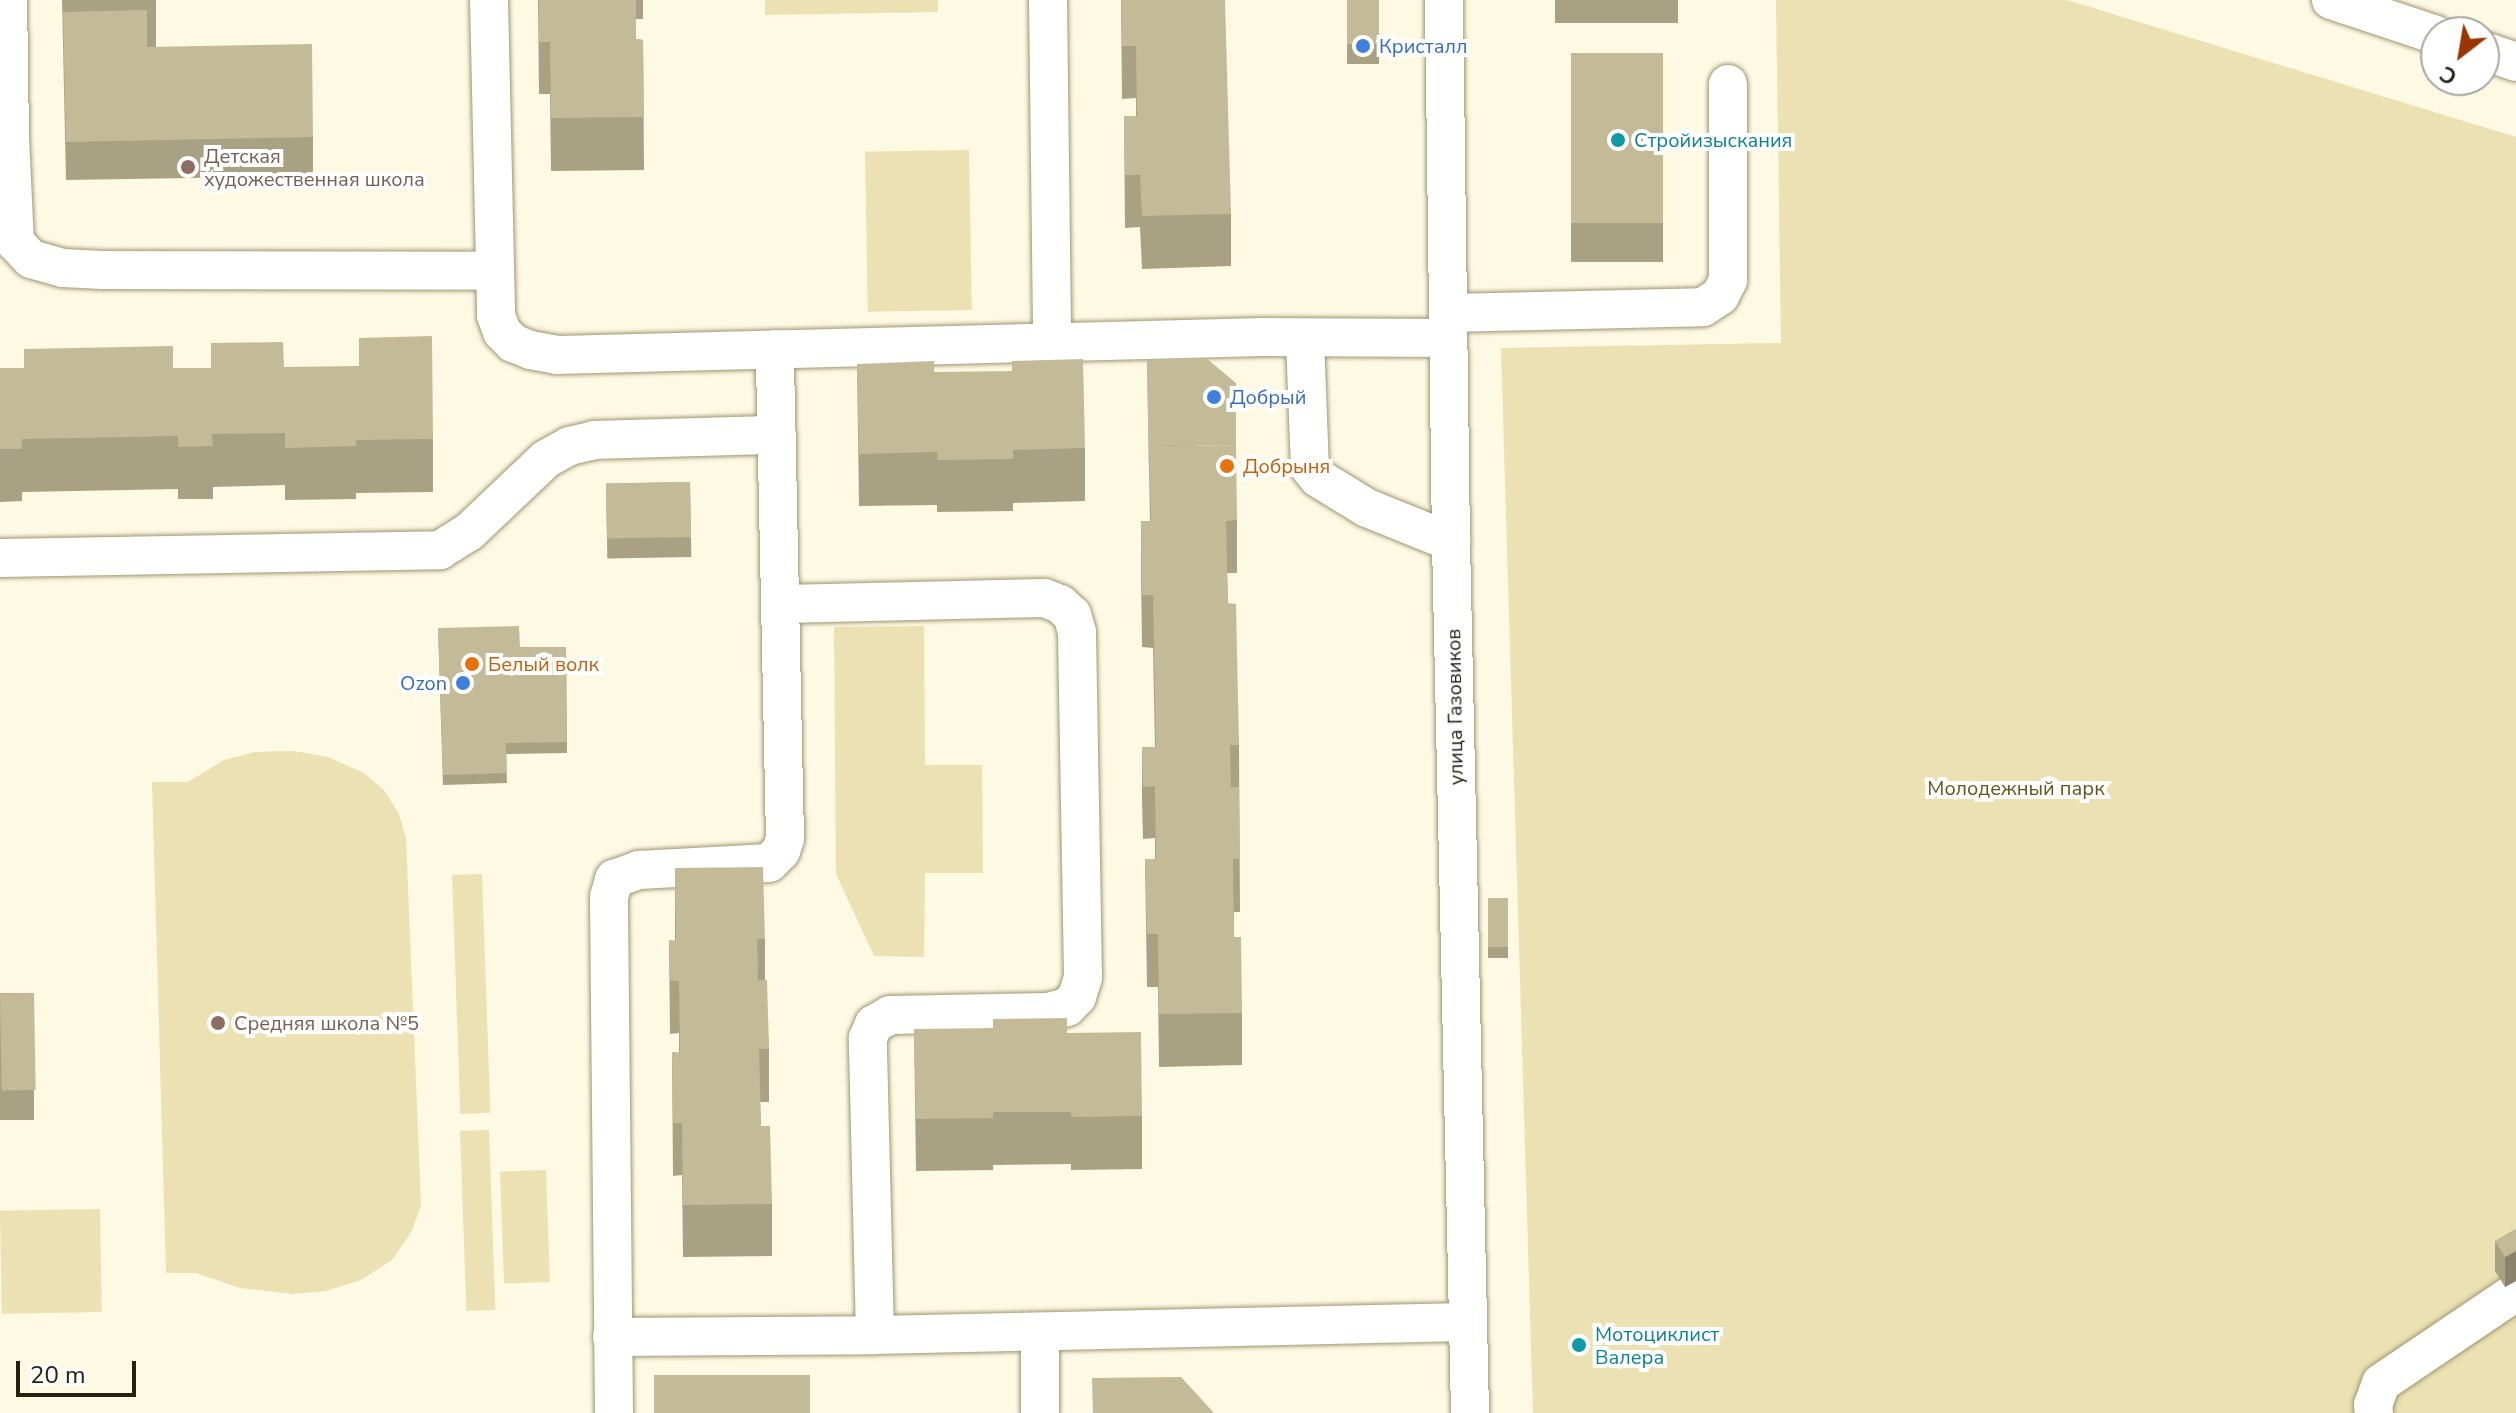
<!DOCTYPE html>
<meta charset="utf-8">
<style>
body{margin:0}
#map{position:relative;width:2516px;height:1413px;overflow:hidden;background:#fef9e3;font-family:"Nunito Sans",sans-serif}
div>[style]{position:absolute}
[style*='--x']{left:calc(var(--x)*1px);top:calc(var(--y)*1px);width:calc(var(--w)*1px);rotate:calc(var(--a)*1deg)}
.green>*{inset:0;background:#ebe1b2;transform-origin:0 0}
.roads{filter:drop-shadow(0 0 2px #9d9673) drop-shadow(0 0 2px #9d9673)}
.minor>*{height:38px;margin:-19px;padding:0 19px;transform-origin:19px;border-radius:19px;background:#fff}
.wall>*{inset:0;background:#a8a183;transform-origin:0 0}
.shaded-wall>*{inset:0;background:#88836a}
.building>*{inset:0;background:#c3bb98;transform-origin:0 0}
.dots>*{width:22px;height:22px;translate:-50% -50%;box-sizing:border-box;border:4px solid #fff;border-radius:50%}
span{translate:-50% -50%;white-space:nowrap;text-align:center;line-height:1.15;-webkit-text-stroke:8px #fff;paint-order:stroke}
.shop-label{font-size:20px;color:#366cbe}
.left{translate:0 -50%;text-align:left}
.right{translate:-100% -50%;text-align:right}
.culture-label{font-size:20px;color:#0d838f}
.education-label{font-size:20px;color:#785e54}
.food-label{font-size:20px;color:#c56008}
.street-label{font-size:20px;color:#252214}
.park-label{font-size:20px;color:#63561d}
.north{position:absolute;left:2420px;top:16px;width:80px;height:80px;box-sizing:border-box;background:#fff;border:2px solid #a8a7a1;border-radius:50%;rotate:211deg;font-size:22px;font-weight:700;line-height:32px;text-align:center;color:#252214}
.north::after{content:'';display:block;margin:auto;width:28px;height:36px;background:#993500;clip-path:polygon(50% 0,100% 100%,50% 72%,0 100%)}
.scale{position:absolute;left:16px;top:1361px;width:120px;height:36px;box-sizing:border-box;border:4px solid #252214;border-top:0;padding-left:10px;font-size:24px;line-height:28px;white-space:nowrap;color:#252214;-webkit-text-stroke:6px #fff;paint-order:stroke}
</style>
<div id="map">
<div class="green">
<i style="clip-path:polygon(765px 0,938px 0,938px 12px,765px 15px)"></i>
<i style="clip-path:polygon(1776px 0,2067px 0,2516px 137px,2516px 1413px,1533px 1413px,1501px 348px,1781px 343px)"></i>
<i style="left:969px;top:150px;width:160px;height:104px;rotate:89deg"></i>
<i style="clip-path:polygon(924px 626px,925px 765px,982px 765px,983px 873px,925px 873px,924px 957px,874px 956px,836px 874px,834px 627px)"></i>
<i style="clip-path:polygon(294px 751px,328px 757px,364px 773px,384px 790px,399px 814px,406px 838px,421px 1205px,412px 1231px,392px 1260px,361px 1280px,326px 1291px,292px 1294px,240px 1288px,196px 1273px,166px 1273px,152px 782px,188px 782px,224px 760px,255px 752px)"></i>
<i style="left:482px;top:874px;width:239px;height:30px;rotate:88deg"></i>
<i style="left:489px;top:1130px;width:180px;height:29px;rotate:88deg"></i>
<i style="left:546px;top:1170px;width:112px;height:46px;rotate:88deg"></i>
<i style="left:100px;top:1209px;width:103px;height:100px;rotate:89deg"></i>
</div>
<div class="roads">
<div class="minor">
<i style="--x:489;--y:0;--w:316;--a:88.7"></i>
<i style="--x:496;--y:316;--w:17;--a:69"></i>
<i style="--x:502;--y:332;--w:16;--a:45"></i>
<i style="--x:513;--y:343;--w:18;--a:22"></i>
<i style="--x:530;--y:350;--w:27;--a:10"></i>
<i style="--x:557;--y:355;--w:706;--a:-1.46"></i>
<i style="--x:1263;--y:337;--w:185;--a:0.3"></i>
<i style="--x:1048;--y:0;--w:341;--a:89.3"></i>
<i style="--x:1444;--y:0;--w:542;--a:89.26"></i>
<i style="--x:1451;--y:542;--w:871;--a:88.75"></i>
<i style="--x:2331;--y:0;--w:111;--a:18.4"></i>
<i style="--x:2484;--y:51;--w:34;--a:19"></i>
<i style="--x:10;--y:137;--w:105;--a:87.3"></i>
<i style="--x:15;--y:242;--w:23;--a:47"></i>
<i style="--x:31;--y:259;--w:33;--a:16"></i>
<i style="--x:63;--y:268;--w:40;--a:2.9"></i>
<i style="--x:103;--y:270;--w:389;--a:0.1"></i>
<i style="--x:0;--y:138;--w:10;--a:-6"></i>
<i style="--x:10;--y:137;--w:137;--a:-90.8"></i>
<i style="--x:1448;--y:313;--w:255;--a:-1.3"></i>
<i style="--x:1703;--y:307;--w:20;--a:-33"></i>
<i style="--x:1720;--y:296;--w:18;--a:-63"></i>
<i style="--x:1728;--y:280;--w:196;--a:-90"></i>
<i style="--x:1305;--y:339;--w:129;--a:87.8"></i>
<i style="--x:1310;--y:468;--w:13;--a:51"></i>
<i style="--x:1318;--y:478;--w:57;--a:31.5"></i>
<i style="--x:1367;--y:508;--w:91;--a:22"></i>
<i style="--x:0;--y:558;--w:440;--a:-1"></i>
<i style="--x:440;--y:550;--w:34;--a:-32"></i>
<i style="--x:469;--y:532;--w:106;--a:-43.5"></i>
<i style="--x:546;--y:459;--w:26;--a:-29"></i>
<i style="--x:569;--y:446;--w:26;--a:-13"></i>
<i style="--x:594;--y:440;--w:183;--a:-1.6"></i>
<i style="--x:1040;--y:1333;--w:80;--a:90"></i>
<i style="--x:875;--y:1335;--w:591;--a:-1.26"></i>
<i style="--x:612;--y:1337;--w:263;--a:-0.4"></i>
<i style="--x:875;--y:1335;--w:297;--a:-91.4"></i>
<i style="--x:868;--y:1038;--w:15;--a:-67"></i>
<i style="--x:874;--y:1024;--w:18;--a:-29"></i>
<i style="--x:890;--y:1015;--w:158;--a:-1.1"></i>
<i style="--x:1048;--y:1012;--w:20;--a:-15"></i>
<i style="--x:1067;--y:1007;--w:14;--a:-45"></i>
<i style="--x:1077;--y:997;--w:21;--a:-73"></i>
<i style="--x:1083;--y:977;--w:345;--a:-91"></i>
<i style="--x:1077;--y:632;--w:18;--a:-106"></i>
<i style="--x:1072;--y:615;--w:16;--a:-137"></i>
<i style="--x:1060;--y:604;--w:17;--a:-159"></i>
<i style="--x:1044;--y:598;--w:263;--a:178.7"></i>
<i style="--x:614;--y:1413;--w:516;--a:-90.56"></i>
<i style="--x:609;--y:897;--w:19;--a:-74"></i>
<i style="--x:614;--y:879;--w:27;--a:-20"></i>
<i style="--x:639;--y:870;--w:130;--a:-3.1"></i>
<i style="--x:769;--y:863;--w:17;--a:-45"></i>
<i style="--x:781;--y:851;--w:13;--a:-72"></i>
<i style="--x:785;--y:839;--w:490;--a:-91.2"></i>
<i style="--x:2374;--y:1413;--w:8;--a:-97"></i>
<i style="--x:2373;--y:1405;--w:23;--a:-70"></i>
<i style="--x:2381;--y:1383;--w:163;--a:-34"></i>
</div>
</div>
<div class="wall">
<i style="clip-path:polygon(62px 0,156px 0,156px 47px,313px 137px,313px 176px,66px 180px)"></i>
<i style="clip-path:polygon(538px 0,643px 0,643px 19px,636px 19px,636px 39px,643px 40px,644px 170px,551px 171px,550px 94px,539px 94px)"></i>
<i style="clip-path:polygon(1121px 0,1231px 214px,1231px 266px,1142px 269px,1140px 227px,1125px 228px,1124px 116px,1136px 116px,1136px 98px,1122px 99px)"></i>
<i style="left:1347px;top:0;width:32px;height:64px"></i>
<i style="left:1555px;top:0;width:123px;height:23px"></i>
<i style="left:1663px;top:53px;width:209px;height:92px;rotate:90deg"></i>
<i style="clip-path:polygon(211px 343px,284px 367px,433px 439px,433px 492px,356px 493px,356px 499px,285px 500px,285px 485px,213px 487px,213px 499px,178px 499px,178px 489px,22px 492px,22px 501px,0 502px,0 368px,211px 368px)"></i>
<i style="clip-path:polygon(1147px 360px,1237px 520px,1237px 573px,1227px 573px,1228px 603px,1239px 745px,1240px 912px,1234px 912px,1234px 937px,1242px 1013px,1242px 1065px,1159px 1067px,1158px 987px,1147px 987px,1145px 859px,1155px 859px,1155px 838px,1143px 839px,1142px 800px,1142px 747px,1155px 747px,1153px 648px,1142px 647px,1141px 573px,1141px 521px,1150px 521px)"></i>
<i style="clip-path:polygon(857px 364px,934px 372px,1085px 448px,1085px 501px,1013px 503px,1013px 511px,937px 512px,937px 505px,859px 506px)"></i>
<i style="left:690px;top:482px;width:75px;height:84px;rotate:89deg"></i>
<i style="clip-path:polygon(438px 628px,520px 647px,566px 647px,567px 753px,506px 754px,507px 783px,443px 785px)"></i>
<i style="clip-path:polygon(675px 868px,765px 939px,765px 980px,769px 1049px,769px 1102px,760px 1102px,761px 1126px,772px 1204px,772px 1256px,683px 1257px,682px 1175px,673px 1176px,672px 1052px,679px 1053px,679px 1033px,670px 1034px,669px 940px,675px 941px)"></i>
<i style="left:1508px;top:898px;width:60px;height:20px;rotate:90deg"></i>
<i style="left:34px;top:993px;width:127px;height:34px;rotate:90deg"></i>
<i style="clip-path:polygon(914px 1029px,1067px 1033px,1142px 1116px,1142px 1169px,1071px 1170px,1071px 1164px,993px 1165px,993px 1170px,916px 1171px)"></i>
<i style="clip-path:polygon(2516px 1229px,2516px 1281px,2505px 1287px,2495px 1271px,2495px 1241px)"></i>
</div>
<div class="shaded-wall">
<i style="clip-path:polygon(2516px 1251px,2516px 1281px,2505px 1287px,2505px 1257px)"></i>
</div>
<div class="building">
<i style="clip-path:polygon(539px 0,636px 0,636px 39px,643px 40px,644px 117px,551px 118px,550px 42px,539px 42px)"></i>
<i style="clip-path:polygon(1121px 0,1225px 0,1231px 214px,1142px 216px,1140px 175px,1125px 175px,1124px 116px,1137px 116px,1136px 46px,1122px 46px)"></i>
<i style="left:1347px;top:0;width:32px;height:44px"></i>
<i style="clip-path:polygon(147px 10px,147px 47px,312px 44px,313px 137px,66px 142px,63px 12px)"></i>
<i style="left:1663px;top:53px;width:170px;height:92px;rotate:90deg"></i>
<i style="clip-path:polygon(432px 336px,433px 439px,356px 440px,356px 446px,285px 448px,285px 433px,212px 434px,213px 446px,178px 447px,178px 436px,22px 439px,22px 449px,0 449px,0 368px,24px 368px,24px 349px,173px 346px,173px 368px,211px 368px,211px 343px,283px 342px,284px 367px,359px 366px,359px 338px)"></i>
<i style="clip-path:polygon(1206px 358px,1236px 383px,1236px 445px,1149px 446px,1149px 478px,1147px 360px)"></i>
<i style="clip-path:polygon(1083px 359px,1085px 448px,1013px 450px,1013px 459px,937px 460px,937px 452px,859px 454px,857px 364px,934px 361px,934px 372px,1012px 371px,1012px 361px)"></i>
<i style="clip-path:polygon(1236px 445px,1237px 520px,1226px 521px,1228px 603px,1236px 604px,1239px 745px,1230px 745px,1231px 787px,1239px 787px,1240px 859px,1233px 859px,1234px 937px,1241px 937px,1242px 1013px,1159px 1014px,1158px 934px,1147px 934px,1145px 859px,1156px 859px,1155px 786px,1143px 787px,1142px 747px,1156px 747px,1153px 595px,1142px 595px,1141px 521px,1151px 521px,1149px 446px)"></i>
<i style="left:690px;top:482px;width:55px;height:84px;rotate:89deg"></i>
<i style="clip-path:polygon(519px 626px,520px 647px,566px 647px,567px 742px,506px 743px,507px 773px,443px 775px,438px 628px)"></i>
<i style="clip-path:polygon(763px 867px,765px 939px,757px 939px,758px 980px,767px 980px,769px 1049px,759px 1049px,761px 1126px,770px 1126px,772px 1204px,683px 1205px,682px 1123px,673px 1123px,672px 1052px,680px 1053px,679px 981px,670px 981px,669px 940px,676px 941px,675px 868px)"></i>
<i style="left:1508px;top:898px;width:49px;height:20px;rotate:90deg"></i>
<i style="left:34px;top:993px;width:97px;height:34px;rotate:89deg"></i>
<i style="clip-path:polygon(1067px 1018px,1067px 1033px,1141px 1032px,1142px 1116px,1071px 1117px,1071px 1112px,993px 1112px,993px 1118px,916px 1119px,914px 1029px,993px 1028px,993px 1019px)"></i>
<i style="clip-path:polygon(2516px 1229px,2516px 1251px,2505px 1257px,2495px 1241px)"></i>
<i style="left:654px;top:1375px;width:156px;height:38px"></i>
<i style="clip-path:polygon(1181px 1377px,1214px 1413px,1093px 1413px,1092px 1378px)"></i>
</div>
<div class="dots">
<i style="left:1363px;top:46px;background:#3f7fe0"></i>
<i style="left:1618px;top:140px;background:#0f9aa8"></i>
<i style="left:188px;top:167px;background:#8d6e63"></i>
<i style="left:1214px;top:397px;background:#3f7fe0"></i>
<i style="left:1227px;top:466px;background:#e8710a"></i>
<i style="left:472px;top:664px;background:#e8710a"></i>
<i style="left:463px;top:683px;background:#3f7fe0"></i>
<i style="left:218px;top:1023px;background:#8d6e63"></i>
<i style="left:1579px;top:1345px;background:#0f9aa8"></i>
</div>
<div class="shop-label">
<span class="left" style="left:1379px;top:46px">Кристалл</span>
<span class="left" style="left:1230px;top:397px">Добрый</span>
<span class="right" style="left:447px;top:683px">Ozon</span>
</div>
<div class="culture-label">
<span class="left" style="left:1634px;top:140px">Стройизыскания</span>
<span class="left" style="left:1595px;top:1346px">Мотоциклист<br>Валера</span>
</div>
<div class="education-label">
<span class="left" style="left:204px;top:168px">Детская<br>художественная школа</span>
<span class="left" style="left:234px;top:1023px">Средняя школа №5</span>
</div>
<div class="food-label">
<span class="left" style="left:1243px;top:466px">Добрыня</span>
<span class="left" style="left:488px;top:664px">Белый волк</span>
</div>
<div class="street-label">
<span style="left:1455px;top:707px;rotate:-91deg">улица Газовиков</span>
</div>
<div class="park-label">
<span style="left:2016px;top:788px">Молодежный парк</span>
</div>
<div class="north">С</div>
<div class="scale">20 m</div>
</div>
